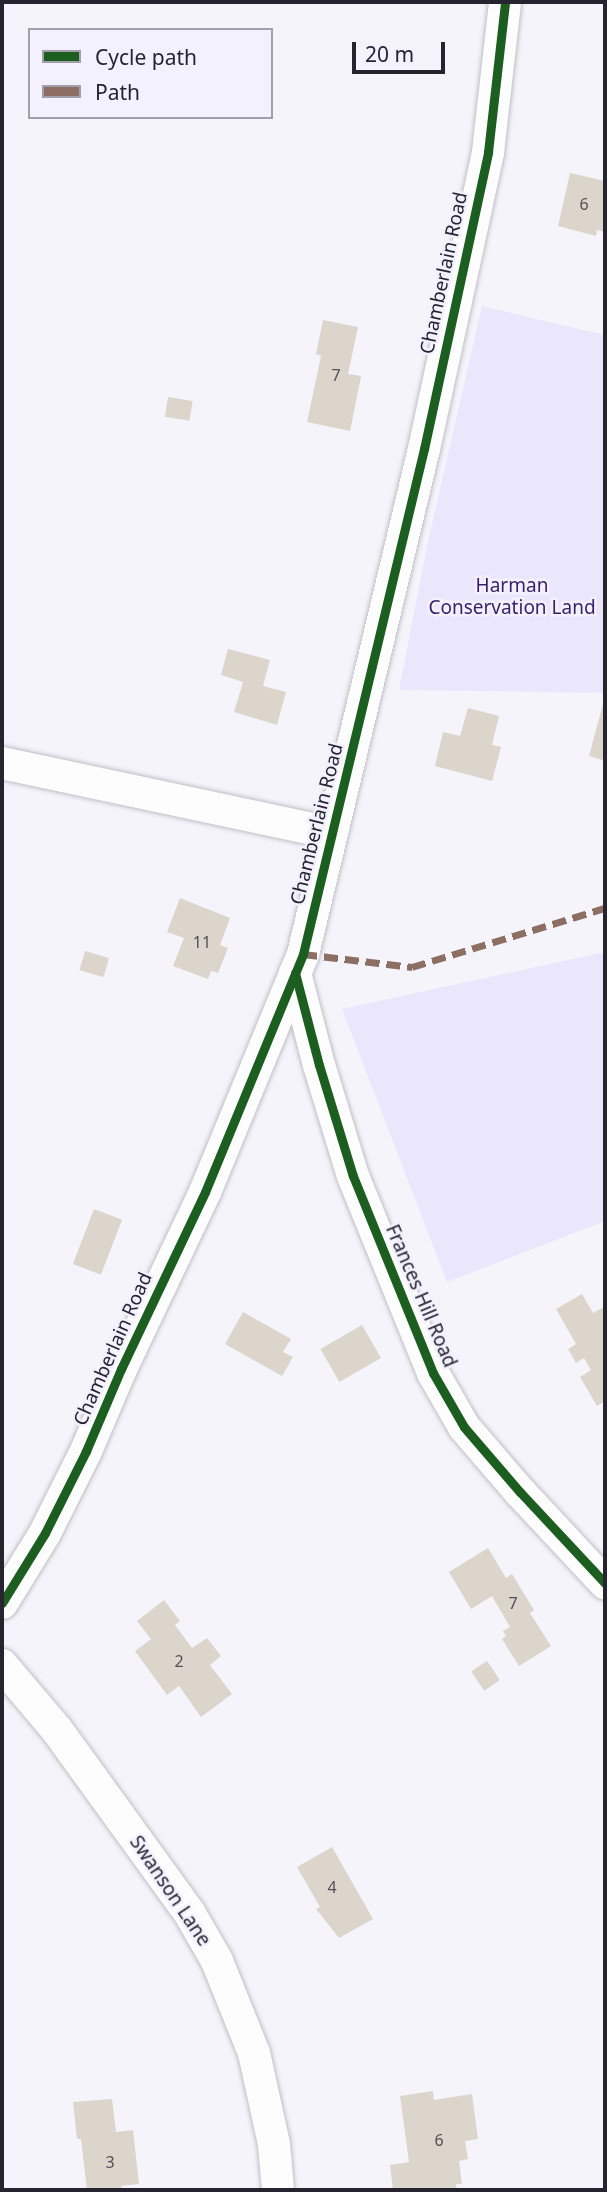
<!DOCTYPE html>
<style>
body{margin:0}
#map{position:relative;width:607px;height:2192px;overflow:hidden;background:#f5f4fb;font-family:"Noto Sans",sans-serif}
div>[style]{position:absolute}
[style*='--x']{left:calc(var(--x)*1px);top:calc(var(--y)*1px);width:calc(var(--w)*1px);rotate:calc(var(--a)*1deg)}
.green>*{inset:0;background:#eae7fd}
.building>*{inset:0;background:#dbd5cb;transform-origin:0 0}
.roads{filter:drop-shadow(0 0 2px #c0bfc7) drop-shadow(0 0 2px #c0bfc7)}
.minor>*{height:32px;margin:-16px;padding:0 16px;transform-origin:16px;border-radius:16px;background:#fefdfe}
.quiet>*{height:7px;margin-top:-3.5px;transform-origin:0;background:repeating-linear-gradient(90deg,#8d6e63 0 14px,transparent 0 21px)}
.cycleway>*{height:9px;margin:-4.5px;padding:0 4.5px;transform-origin:4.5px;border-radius:4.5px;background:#1b5e20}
span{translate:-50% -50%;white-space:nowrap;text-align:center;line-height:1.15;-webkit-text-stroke:5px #f3f1fe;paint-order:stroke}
.number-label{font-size:16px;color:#535056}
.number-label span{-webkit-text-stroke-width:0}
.street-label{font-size:19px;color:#26242f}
.park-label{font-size:19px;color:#371f6a}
.frame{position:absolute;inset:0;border:4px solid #26242f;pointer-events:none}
.legend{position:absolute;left:28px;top:28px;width:245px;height:91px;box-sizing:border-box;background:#f3f1fe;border:2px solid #a19fab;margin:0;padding:9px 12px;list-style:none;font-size:21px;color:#26242f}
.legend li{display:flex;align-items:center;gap:14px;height:35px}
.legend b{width:35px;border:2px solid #a19fab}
.scale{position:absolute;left:352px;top:42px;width:93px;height:32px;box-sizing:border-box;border:4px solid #26242f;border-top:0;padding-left:9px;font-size:21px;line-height:24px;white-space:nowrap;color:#26242f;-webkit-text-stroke:5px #f3f1fe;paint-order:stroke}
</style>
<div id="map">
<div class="green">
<i style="clip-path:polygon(482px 306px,605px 335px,605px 693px,399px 690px,428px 541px)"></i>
<i style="clip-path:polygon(605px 952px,605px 1221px,447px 1282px,342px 1009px)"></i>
</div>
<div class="building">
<i style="clip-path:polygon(570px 173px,605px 181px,605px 232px,597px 230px,596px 236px,558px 226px)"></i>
<i style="clip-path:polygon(323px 320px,358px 327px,348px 374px,361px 376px,350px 431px,307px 422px,321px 356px,316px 354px)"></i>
<i style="left:168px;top:397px;width:25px;height:20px;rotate:9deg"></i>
<i style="clip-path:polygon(228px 649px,270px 660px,263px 686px,286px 692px,277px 725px,234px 712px,243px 682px,221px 675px)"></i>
<i style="clip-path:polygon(604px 700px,605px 700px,605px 761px,589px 756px)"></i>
<i style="clip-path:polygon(468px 708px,499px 716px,492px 745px,501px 747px,492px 781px,435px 766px,443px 732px,460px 736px)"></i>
<i style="clip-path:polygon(180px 898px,230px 918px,220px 945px,228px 948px,218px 973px,211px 971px,208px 979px,173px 966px,184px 938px,167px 932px)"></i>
<i style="left:85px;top:951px;width:25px;height:20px;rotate:16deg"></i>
<i style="left:94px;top:1209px;width:30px;height:59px;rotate:21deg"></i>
<i style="clip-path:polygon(582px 1294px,593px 1313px,604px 1307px,605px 1309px,605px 1401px,597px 1406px,580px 1377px,591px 1370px,584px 1358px,576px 1363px,568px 1349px,576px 1344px,556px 1309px)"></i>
<i style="clip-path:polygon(243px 1312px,291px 1339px,283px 1352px,293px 1357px,282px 1376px,225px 1344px)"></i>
<i style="left:362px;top:1325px;width:38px;height:48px;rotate:60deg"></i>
<i style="clip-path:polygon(488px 1548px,506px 1578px,512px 1574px,534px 1610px,530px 1613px,551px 1646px,519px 1666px,502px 1639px,506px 1636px,503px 1631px,510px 1627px,492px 1596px,471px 1609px,449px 1572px)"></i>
<i style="clip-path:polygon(164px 1600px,180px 1621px,175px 1625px,192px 1648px,207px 1638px,221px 1656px,210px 1665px,232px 1694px,201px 1717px,179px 1686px,167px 1695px,135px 1651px,151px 1639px,137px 1621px)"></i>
<i style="left:487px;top:1661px;width:23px;height:19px;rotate:56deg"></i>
<i style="clip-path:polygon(332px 1847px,373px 1919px,339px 1938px,316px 1909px,320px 1907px,297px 1867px)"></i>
<i style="clip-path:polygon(433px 2091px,434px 2100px,472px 2094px,478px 2139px,465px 2141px,468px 2159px,459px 2161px,462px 2184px,456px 2184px,457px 2190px,393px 2190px,390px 2165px,409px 2162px,400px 2096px)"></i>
<i style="clip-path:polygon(112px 2099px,116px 2132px,133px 2130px,139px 2184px,121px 2186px,122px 2190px,87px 2190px,81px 2139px,77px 2139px,73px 2102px)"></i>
</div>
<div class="roads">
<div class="minor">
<i style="--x:2;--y:763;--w:337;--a:12"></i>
<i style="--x:295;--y:973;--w:95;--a:75.4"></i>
<i style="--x:319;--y:1065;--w:116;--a:73"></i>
<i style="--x:353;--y:1176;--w:213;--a:67.9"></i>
<i style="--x:433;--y:1373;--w:62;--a:60.1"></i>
<i style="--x:464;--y:1427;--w:86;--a:49.3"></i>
<i style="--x:520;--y:1492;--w:125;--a:47"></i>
<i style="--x:2;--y:1603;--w:82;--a:-58.4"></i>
<i style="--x:45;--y:1533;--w:92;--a:-63.4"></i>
<i style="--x:86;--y:1451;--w:89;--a:-66.9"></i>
<i style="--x:121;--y:1369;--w:196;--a:-64.6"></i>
<i style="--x:205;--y:1192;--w:257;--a:-67.6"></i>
<i style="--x:303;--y:954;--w:519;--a:-76.53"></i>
<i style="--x:424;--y:449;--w:304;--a:-77.8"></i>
<i style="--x:488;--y:152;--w:151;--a:-83.5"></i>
<i style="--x:2;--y:1665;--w:85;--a:49.8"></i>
<i style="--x:57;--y:1730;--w:227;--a:54.1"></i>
<i style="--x:190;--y:1914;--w:54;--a:60.1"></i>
<i style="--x:217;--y:1961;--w:99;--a:68.1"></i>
<i style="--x:254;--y:2053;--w:93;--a:77.6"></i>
<i style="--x:274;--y:2144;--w:46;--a:85"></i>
</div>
</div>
<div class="quiet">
<i style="--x:303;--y:954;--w:110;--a:6.8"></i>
<i style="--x:412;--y:967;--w:202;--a:-17"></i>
</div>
<div class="cycleway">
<i style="--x:295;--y:973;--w:95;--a:75.4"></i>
<i style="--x:319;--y:1065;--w:116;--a:73"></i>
<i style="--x:353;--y:1176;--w:213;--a:67.9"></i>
<i style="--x:433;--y:1373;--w:62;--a:60.1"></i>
<i style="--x:464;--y:1427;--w:86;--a:49.3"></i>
<i style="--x:520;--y:1492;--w:125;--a:47"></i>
<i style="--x:2;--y:1603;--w:82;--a:-58.4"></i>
<i style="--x:45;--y:1533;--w:92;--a:-63.4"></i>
<i style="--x:86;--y:1451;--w:89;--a:-66.9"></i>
<i style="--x:121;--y:1369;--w:196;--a:-64.6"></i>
<i style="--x:205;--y:1192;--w:257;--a:-67.6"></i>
<i style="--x:303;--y:954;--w:519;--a:-76.53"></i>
<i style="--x:424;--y:449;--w:304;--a:-77.8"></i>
<i style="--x:488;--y:152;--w:151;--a:-83.5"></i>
</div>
<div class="number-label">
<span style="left:584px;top:204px">6</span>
<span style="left:336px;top:375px">7</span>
<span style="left:202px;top:942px">11</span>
<span style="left:513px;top:1603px">7</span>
<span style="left:179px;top:1661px">2</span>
<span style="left:332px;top:1887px">4</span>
<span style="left:439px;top:2140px">6</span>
<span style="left:110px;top:2162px">3</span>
</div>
<div class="street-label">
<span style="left:444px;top:273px;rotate:-78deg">Chamberlain Road</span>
<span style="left:317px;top:824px;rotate:-76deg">Chamberlain Road</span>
<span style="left:421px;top:1296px;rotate:67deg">Frances Hill Road</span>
<span style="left:113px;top:1349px;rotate:-66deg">Chamberlain Road</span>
<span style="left:170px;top:1891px;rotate:56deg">Swanson Lane</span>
</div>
<div class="park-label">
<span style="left:512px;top:597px">Harman<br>Conservation Land</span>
</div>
<div class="frame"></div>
<ul class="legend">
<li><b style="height:9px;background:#1b5e20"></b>Cycle path</li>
<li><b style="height:9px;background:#8d6e63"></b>Path</li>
</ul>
<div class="scale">20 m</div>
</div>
